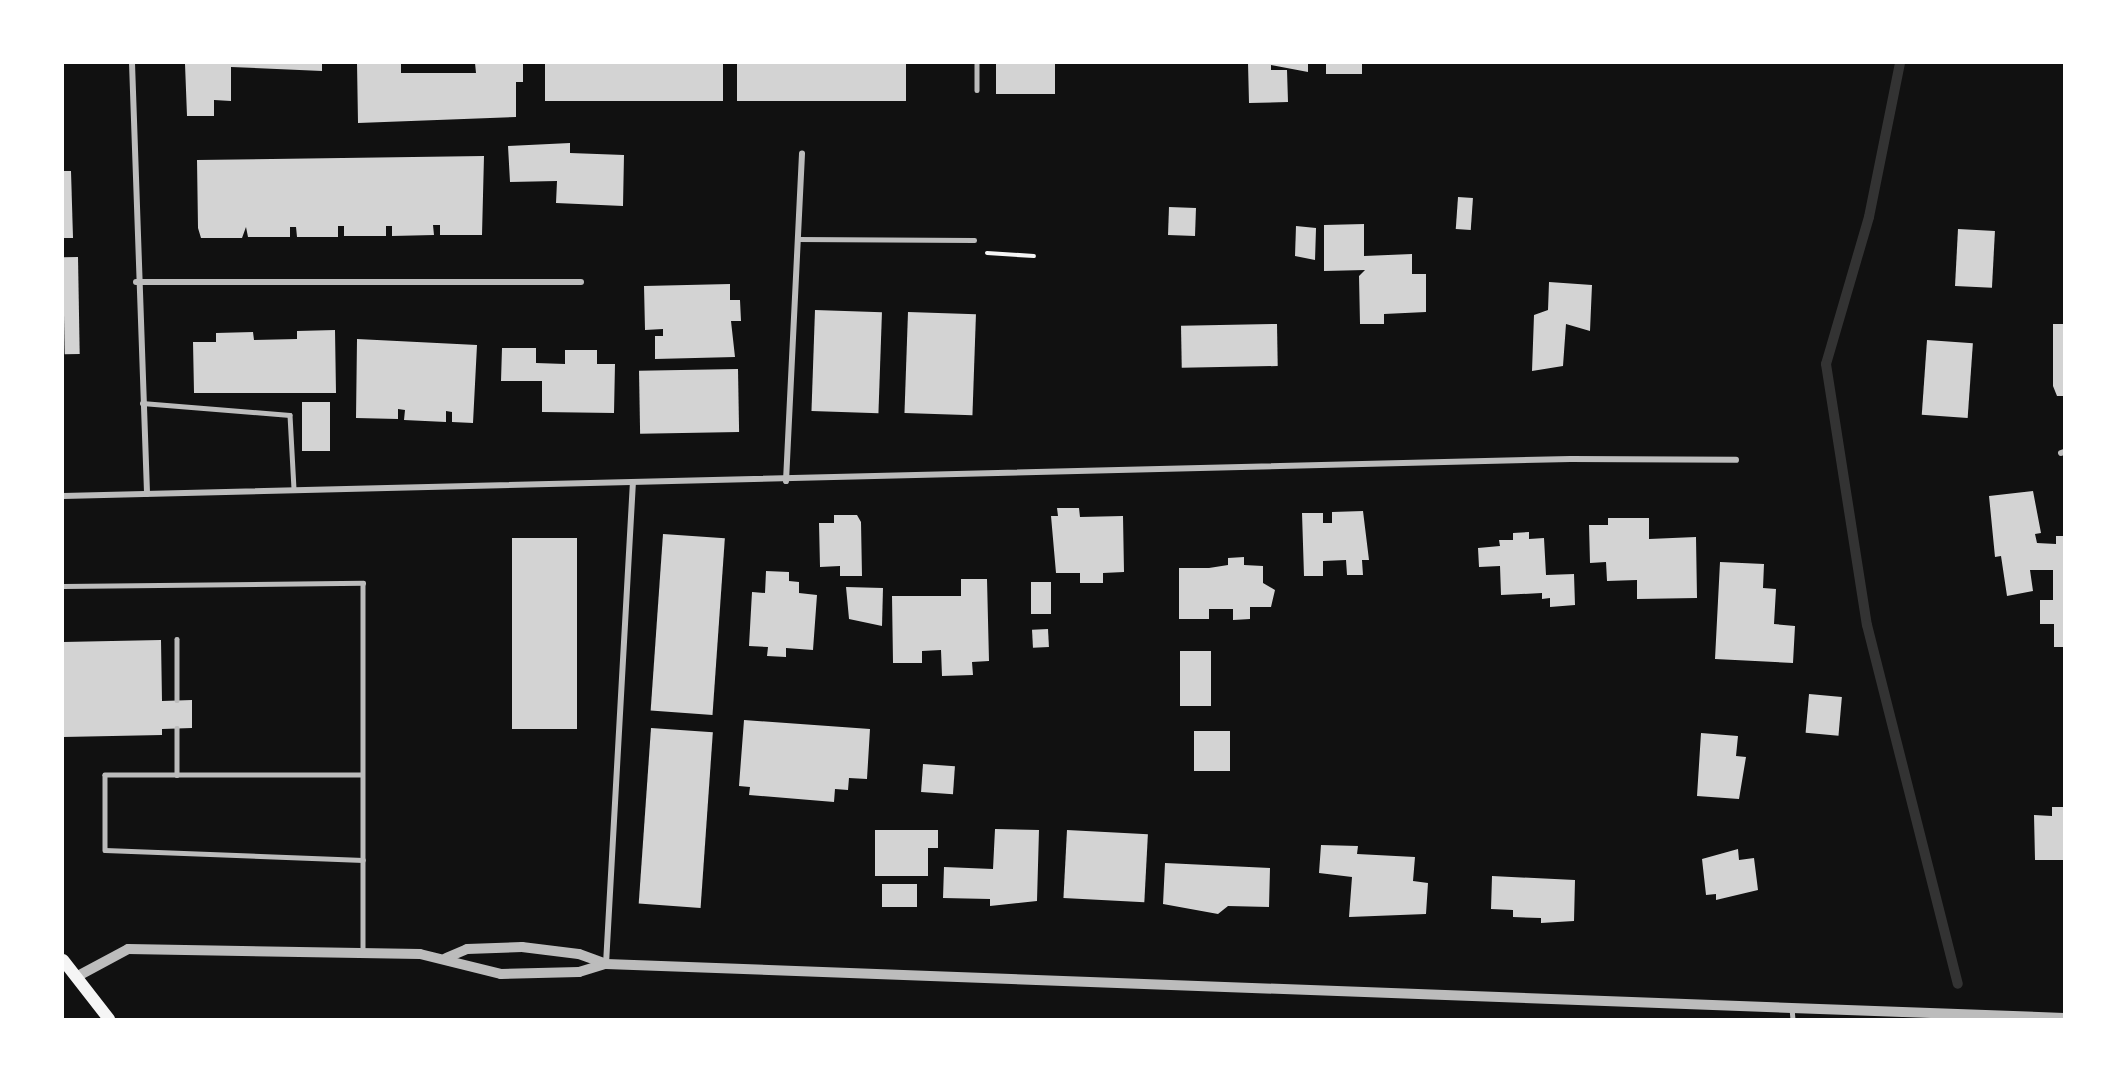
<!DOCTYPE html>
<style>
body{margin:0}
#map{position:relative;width:2127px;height:1082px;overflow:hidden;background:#111;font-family:"Source Sans 3",sans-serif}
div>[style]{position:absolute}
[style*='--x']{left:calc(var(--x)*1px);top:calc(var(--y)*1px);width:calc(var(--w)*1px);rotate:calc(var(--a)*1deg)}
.stream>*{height:10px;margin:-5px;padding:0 5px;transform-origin:5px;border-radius:5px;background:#333}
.building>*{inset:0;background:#d3d3d3;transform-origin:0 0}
.path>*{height:4px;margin:-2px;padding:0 2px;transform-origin:2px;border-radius:2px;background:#f5f5f5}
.service>*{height:4.5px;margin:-2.25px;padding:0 2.25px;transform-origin:2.25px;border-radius:2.25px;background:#bcbcbc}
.minor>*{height:6px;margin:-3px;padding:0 3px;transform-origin:3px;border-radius:3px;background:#bcbcbc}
.tertiary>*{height:10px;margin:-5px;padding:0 5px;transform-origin:5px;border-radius:5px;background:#bcbcbc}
.secondary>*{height:12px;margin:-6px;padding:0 6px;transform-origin:6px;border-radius:6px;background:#f5f5f5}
span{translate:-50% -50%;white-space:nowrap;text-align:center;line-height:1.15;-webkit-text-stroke:6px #fff;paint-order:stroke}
.frame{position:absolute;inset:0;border:64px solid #fff;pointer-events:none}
</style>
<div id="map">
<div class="stream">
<i style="--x:1900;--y:63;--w:157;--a:101.4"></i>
<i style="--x:1869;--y:217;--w:153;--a:106.3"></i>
<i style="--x:1826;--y:364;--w:264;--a:81.1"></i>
<i style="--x:1867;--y:625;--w:370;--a:75.8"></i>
</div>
<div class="building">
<i style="clip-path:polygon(322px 63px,322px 71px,231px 67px,231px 101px,214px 100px,214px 116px,187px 116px,185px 64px)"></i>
<i style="clip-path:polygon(357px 63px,401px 63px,401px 73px,476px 73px,475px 63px,523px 63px,523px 82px,516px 82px,516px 117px,358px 123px)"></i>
<i style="left:545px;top:63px;width:178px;height:38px"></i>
<i style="left:737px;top:63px;width:169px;height:38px"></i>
<i style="left:996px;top:63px;width:59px;height:31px"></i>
<i style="clip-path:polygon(1248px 63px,1308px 63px,1308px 72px,1271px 65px,1271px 70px,1287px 70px,1288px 102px,1249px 103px)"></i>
<i style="left:1326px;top:63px;width:36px;height:11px"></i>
<i style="clip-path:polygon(570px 143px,570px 153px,624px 155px,623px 206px,556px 203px,557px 181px,510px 182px,508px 146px)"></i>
<i style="clip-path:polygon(484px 156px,482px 235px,440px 235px,440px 225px,433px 225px,434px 235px,392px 236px,392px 226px,386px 226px,386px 236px,344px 236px,344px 226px,338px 226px,338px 237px,297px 237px,296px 227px,290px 227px,290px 237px,248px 237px,246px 227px,242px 238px,201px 238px,198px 228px,197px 160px)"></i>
<i style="clip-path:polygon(63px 171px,71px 171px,73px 238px,63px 238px)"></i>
<i style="left:1458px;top:197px;width:15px;height:32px;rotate:4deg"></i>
<i style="left:1169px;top:207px;width:27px;height:28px;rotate:2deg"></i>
<i style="clip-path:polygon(1364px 224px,1364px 256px,1412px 254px,1412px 274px,1426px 274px,1426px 312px,1384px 314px,1384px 324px,1360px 324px,1359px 276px,1365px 270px,1324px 271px,1324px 225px)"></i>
<i style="clip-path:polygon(1296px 226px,1316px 228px,1315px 260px,1295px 256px)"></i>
<i style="left:1958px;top:229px;width:37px;height:57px;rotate:3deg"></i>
<i style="left:78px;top:257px;width:97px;height:15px;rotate:89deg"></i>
<i style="clip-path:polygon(1549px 282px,1592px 285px,1590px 331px,1566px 324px,1563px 366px,1532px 371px,1534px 315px,1548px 310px)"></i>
<i style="clip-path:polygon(730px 284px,730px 300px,740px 300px,741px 321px,731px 321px,735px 357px,655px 359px,655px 336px,663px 336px,663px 329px,645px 330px,644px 286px)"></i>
<i style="left:815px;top:310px;width:67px;height:101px;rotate:2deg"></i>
<i style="left:908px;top:312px;width:68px;height:101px;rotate:2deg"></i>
<i style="left:1277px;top:324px;width:42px;height:96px;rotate:89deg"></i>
<i style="clip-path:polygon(2053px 324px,2064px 324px,2064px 396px,2057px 396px,2053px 386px)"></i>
<i style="clip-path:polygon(335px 330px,336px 393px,194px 393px,193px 342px,216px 342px,216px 333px,253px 332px,254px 340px,297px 339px,297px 331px)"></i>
<i style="clip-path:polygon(357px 339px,477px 345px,473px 423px,452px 422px,452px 412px,446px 411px,446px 422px,404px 420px,405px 410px,398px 409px,398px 419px,356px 418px)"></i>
<i style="left:1927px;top:340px;width:46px;height:75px;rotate:4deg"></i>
<i style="clip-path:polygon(502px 348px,536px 348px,536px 363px,565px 364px,565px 350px,597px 350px,597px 364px,615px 364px,614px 413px,542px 412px,542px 381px,501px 381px)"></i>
<i style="left:738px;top:369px;width:63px;height:99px;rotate:89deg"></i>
<i style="left:302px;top:402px;width:28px;height:49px"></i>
<i style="clip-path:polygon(2033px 491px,2041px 533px,2035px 534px,2037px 543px,2056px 544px,2056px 536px,2064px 536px,2064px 647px,2054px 647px,2054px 624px,2040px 624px,2040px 600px,2053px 600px,2053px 570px,2030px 570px,2033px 591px,2007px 596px,2001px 556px,1995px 557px,1989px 496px)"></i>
<i style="clip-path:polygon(1057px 508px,1079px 508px,1080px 517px,1123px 516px,1124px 572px,1103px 573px,1103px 583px,1080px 583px,1080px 573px,1056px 573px,1051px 516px,1058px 516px)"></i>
<i style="clip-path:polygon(1363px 511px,1369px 560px,1362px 560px,1363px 575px,1347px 575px,1346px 560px,1323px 561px,1323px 576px,1304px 576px,1302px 513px,1323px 513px,1323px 523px,1332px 523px,1332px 512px)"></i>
<i style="clip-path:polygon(834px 515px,857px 515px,861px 522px,862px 576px,840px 576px,840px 566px,820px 567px,819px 523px,834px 523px)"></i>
<i style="clip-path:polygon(1608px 518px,1649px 518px,1649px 539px,1696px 537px,1697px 598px,1637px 599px,1637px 580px,1607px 581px,1606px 562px,1590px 563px,1589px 525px,1608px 525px)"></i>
<i style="clip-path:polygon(1529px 532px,1529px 539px,1544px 538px,1546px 575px,1574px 574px,1575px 605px,1550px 607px,1550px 598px,1542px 599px,1542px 593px,1501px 595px,1500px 566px,1479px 567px,1478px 548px,1500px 546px,1499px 540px,1513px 540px,1513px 533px)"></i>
<i style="left:663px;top:534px;width:62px;height:177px;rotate:4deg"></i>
<i style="left:512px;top:538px;width:65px;height:191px"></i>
<i style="clip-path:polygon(1244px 557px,1244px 565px,1263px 566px,1263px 583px,1275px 590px,1271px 607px,1250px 607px,1250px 619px,1233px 620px,1233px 609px,1209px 609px,1209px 619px,1179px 619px,1179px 568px,1209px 568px,1228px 565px,1228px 558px)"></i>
<i style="clip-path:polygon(1720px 562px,1764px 564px,1763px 588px,1776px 589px,1774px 624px,1795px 626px,1793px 663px,1715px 659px)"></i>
<i style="clip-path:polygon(766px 571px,789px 572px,789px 581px,799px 582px,799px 593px,817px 595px,813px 650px,786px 648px,786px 657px,767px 656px,768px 647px,749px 646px,752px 592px,765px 593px)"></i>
<i style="clip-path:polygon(961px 579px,987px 579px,989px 661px,972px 662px,973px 675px,942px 676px,941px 650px,922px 651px,922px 663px,893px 663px,892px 596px,961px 596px)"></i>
<i style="left:1051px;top:582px;width:32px;height:20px;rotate:90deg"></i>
<i style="clip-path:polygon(846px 587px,883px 588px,882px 626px,849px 619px)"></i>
<i style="left:1048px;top:629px;width:18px;height:16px;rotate:87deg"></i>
<i style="clip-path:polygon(161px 640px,162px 701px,192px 700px,192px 728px,162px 729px,162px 735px,63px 737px,63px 642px)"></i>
<i style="left:1180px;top:651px;width:31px;height:55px"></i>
<i style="left:1809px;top:694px;width:33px;height:39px;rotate:5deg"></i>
<i style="clip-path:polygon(744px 720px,870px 729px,867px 779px,849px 778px,848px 790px,835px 789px,834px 802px,749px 795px,750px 787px,739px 786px)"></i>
<i style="left:651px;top:728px;width:62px;height:176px;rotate:4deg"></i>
<i style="left:1194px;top:731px;width:36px;height:40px"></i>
<i style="clip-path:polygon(1701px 733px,1738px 736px,1736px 756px,1746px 757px,1739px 799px,1697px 796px)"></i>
<i style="left:923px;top:764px;width:32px;height:28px;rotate:4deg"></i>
<i style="clip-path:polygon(2052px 807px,2064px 807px,2064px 860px,2035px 860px,2034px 815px,2052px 816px)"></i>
<i style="clip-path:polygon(995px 829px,1039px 830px,1037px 901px,990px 906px,990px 899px,943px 898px,944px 867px,993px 869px)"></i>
<i style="clip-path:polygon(875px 830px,938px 830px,938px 848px,928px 848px,928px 876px,875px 876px)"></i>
<i style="left:1067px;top:830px;width:81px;height:68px;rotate:3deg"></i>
<i style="clip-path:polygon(1321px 845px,1358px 846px,1357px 854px,1415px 857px,1413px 881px,1428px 883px,1426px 914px,1349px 917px,1352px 877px,1319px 873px)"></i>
<i style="clip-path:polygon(1738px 849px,1739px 860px,1754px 858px,1758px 890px,1716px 900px,1716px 894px,1706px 895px,1702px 859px)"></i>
<i style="clip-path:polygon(1165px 863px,1270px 868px,1269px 907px,1228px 906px,1218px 914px,1163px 904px)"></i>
<i style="clip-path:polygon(1492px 876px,1575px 880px,1574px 921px,1541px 923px,1541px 918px,1513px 917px,1513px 910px,1491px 909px)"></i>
<i style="left:917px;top:884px;width:23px;height:35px;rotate:90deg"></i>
</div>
<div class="path">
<i style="--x:987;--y:253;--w:47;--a:3.7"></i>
</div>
<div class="service">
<i style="--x:977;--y:63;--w:27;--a:90"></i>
<i style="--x:797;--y:239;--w:177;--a:0.3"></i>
<i style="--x:142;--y:403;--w:148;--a:4.6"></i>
<i style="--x:290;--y:415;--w:75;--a:86.9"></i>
<i style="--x:63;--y:586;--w:300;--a:-0.6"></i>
<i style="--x:363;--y:583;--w:370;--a:90"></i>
<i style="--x:177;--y:639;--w:61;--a:90"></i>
<i style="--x:177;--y:728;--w:47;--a:90"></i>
<i style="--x:362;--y:775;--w:257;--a:180"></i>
<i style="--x:105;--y:775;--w:75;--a:90"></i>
<i style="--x:105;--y:850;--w:258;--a:2.2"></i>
<i style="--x:1792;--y:1008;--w:11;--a:85"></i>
</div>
<div class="minor">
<i style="--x:132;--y:63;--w:431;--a:88"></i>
<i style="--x:136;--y:282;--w:445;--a:0"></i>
<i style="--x:2061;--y:453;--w:3;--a:-18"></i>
<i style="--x:786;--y:481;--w:328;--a:-87.2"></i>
<i style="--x:63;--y:496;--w:1508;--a:-1.41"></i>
<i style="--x:1571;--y:459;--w:165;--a:0.3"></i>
<i style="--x:606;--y:964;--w:480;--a:-86.8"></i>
</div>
<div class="tertiary">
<i style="--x:446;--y:958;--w:23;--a:-23"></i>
<i style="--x:467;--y:949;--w:55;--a:-2.1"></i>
<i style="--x:522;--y:947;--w:57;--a:7"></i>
<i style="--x:579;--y:954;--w:29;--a:20"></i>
<i style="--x:606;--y:964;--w:1459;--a:2.12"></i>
<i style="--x:76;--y:977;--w:59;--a:-28.3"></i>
<i style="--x:128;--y:949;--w:292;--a:1"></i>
<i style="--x:420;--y:954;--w:83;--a:13.9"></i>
<i style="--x:501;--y:974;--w:78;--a:-1.5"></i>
<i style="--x:579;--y:972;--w:28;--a:-17"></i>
</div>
<div class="secondary">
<i style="--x:63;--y:960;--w:75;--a:52.1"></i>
</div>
<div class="frame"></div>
</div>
